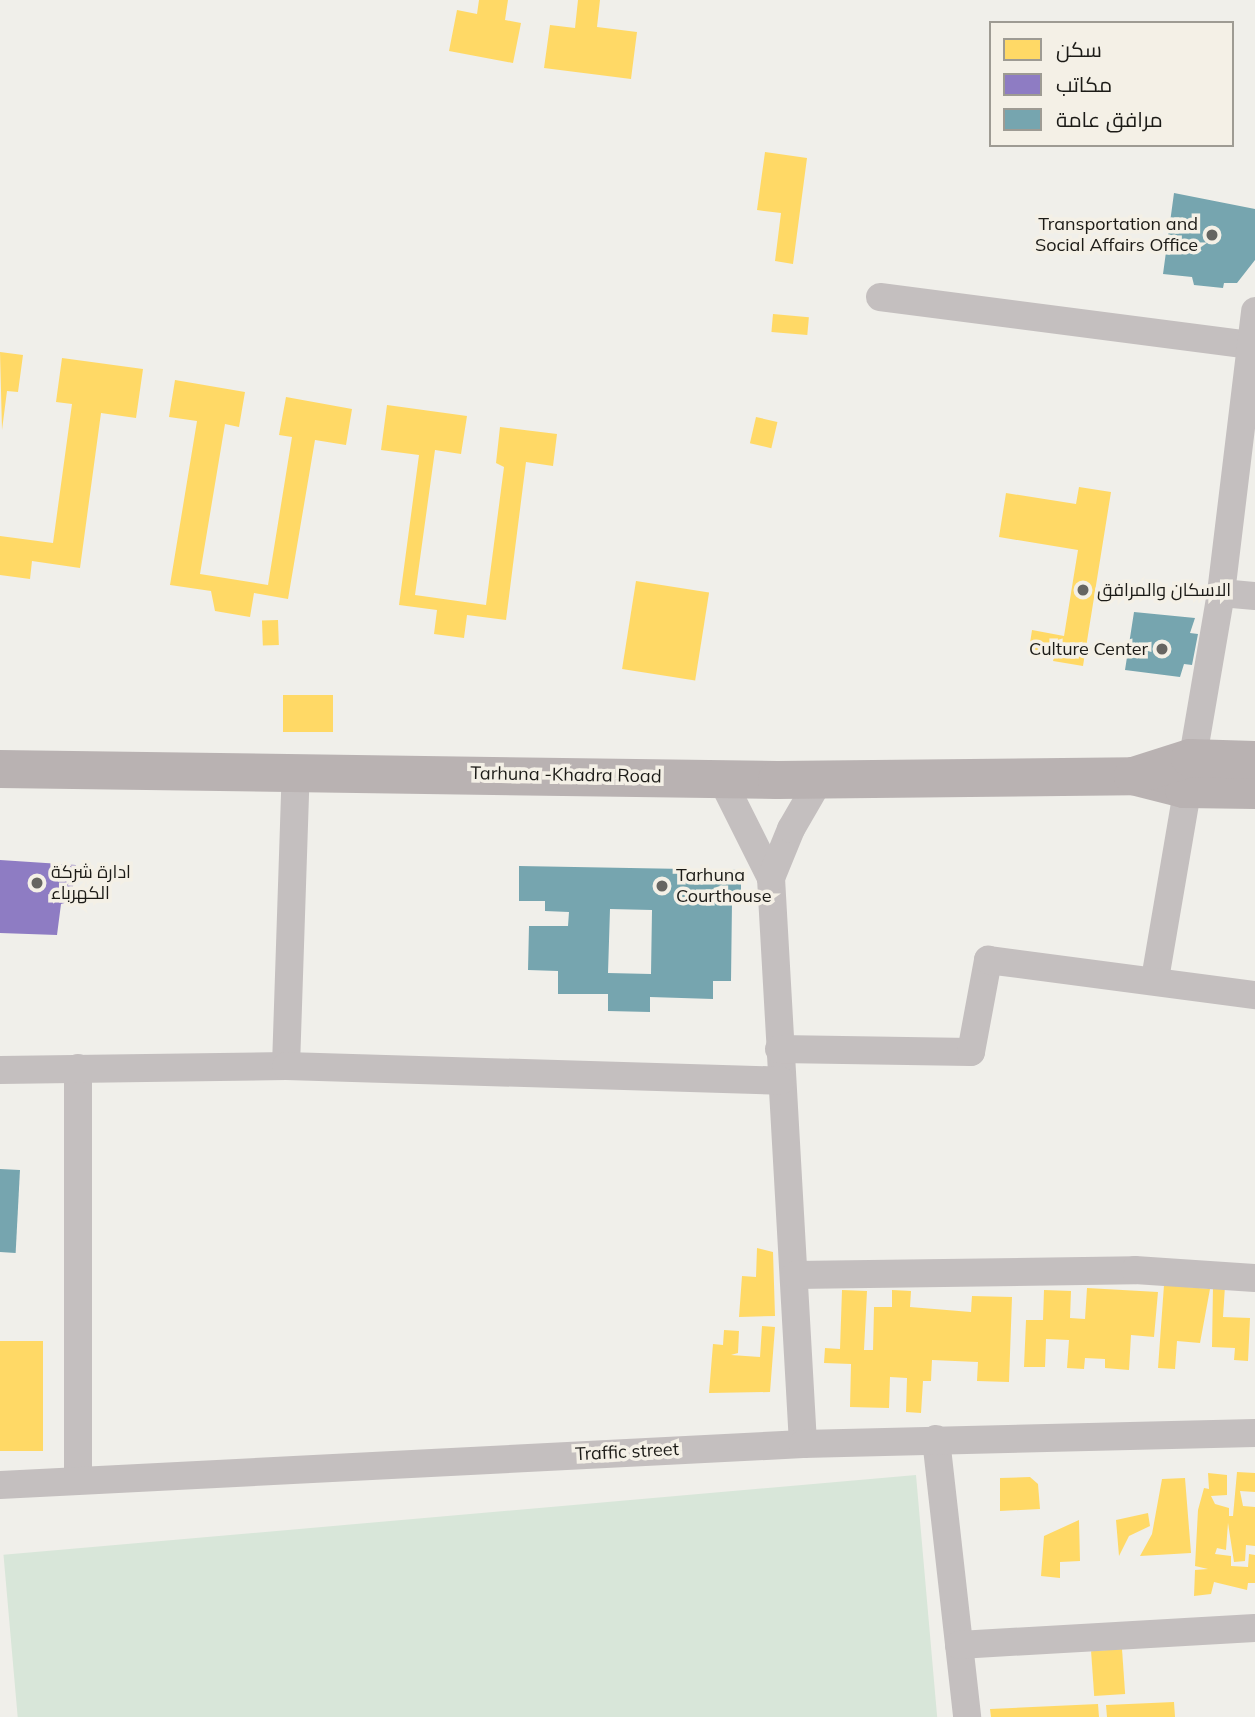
<!DOCTYPE html>
<meta charset="utf-8">
<style>
body{margin:0}
#map{position:relative;width:1255px;height:1717px;overflow:hidden;background:#f0efea;font-family:Mulish,Cairo,sans-serif}
div>[style]{position:absolute}
[style*='--x']{left:calc(var(--x)*1px);top:calc(var(--y)*1px);width:calc(var(--w)*1px);rotate:calc(var(--a)*1deg)}
.green>*{inset:0;background:#d8e6d9;transform-origin:0 0}
.homes>*{inset:0;background:#ffd966;transform-origin:0 0}
.offices>*{inset:0;background:#8e7cc3}
.public>*{inset:0;background:#76a5af;transform-origin:0 0}
.street>*{height:28px;margin:-14px;padding:0 14px;transform-origin:14px;border-radius:14px;background:#c4bfbf}
.highway>*{height:38px;margin:-19px;padding:0 19px;transform-origin:19px;border-radius:19px;background:#b9b2b2}
.dots>*{width:19px;height:19px;translate:-50% -50%;box-sizing:border-box;border:4px solid #f4f0e6;border-radius:50%}
span{translate:-50% -50%;white-space:nowrap;text-align:center;line-height:1.15;-webkit-text-stroke:7px #f4f0e6;paint-order:stroke}
.poi-label{font-size:18px;color:#1c1b17}
.right{translate:-100% -50%;text-align:right}
.left{translate:0 -50%;text-align:left}
.street-label{font-size:18px;color:#1c1b17}
.legend{position:absolute;left:989px;top:21px;width:245px;height:126px;box-sizing:border-box;background:#f4f0e6;border:2px solid #9e9b93;margin:0;padding:9px 12px;list-style:none;font-size:21px;color:#1c1b17}
.legend li{display:flex;align-items:center;gap:14px;height:35px}
.legend b{width:35px;border:2px solid #9e9b93}
</style>
<div id="map">
<div class="green">
<i style="left:916px;top:1475px;width:243px;height:916px;rotate:85deg"></i>
</div>
<div class="homes">
<i style="clip-path:polygon(479px 0,508px 0,505px 20px,521px 23px,513px 63px,449px 51px,457px 10px,477px 14px)"></i>
<i style="clip-path:polygon(578px 0,600px 0,597px 27px,637px 32px,631px 79px,544px 68px,550px 25px,575px 28px)"></i>
<i style="clip-path:polygon(765px 152px,807px 158px,793px 264px,775px 261px,781px 213px,757px 210px)"></i>
<i style="left:773px;top:314px;width:36px;height:18px;rotate:5deg"></i>
<i style="clip-path:polygon(0 352px,23px 355px,18px 392px,7px 391px,2px 430px)"></i>
<i style="clip-path:polygon(62px 358px,143px 369px,136px 418px,101px 413px,80px 568px,32px 561px,30px 579px,0 575px,0 536px,53px 543px,72px 404px,56px 402px)"></i>
<i style="clip-path:polygon(175px 380px,245px 392px,239px 427px,225px 424px,200px 574px,268px 585px,292px 437px,279px 435px,286px 397px,352px 409px,346px 445px,315px 440px,288px 599px,254px 593px,250px 617px,215px 611px,211px 591px,170px 585px,197px 421px,169px 417px)"></i>
<i style="clip-path:polygon(387px 405px,467px 416px,461px 454px,435px 450px,415px 595px,486px 605px,504px 467px,496px 463px,500px 427px,557px 434px,553px 466px,526px 462px,506px 620px,467px 615px,464px 638px,434px 634px,437px 610px,399px 605px,419px 455px,381px 450px)"></i>
<i style="left:756px;top:417px;width:22px;height:27px;rotate:13deg"></i>
<i style="clip-path:polygon(1079px 487px,1111px 492px,1083px 666px,1053px 661px,1055px 654px,1029px 650px,1032px 630px,1064px 636px,1078px 550px,999px 537px,1006px 493px,1076px 504px)"></i>
<i style="left:636px;top:581px;width:74px;height:89px;rotate:9deg"></i>
<i style="left:278px;top:620px;width:25px;height:16px;rotate:88deg"></i>
<i style="left:283px;top:695px;width:50px;height:37px"></i>
<i style="clip-path:polygon(757px 1248px,773px 1252px,775px 1316px,739px 1317px,742px 1276px,756px 1277px)"></i>
<i style="clip-path:polygon(1164px 1285px,1210px 1289px,1200px 1343px,1177px 1341px,1175px 1369px,1158px 1368px)"></i>
<i style="clip-path:polygon(1213px 1286px,1225px 1286px,1223px 1317px,1250px 1318px,1248px 1361px,1234px 1360px,1235px 1348px,1212px 1347px)"></i>
<i style="clip-path:polygon(1087px 1288px,1158px 1292px,1154px 1337px,1131px 1335px,1129px 1370px,1105px 1368px,1105px 1359px,1085px 1358px,1084px 1369px,1067px 1368px,1069px 1340px,1046px 1339px,1045px 1367px,1024px 1367px,1026px 1320px,1043px 1320px,1044px 1290px,1071px 1291px,1070px 1318px,1085px 1319px)"></i>
<i style="clip-path:polygon(842px 1290px,867px 1291px,864px 1350px,873px 1350px,874px 1307px,892px 1307px,892px 1290px,911px 1291px,910px 1307px,971px 1312px,972px 1296px,1012px 1297px,1009px 1382px,977px 1381px,978px 1362px,932px 1360px,931px 1381px,923px 1381px,921px 1413px,906px 1412px,907px 1378px,890px 1377px,889px 1408px,850px 1407px,851px 1364px,824px 1363px,825px 1348px,840px 1349px)"></i>
<i style="clip-path:polygon(762px 1326px,775px 1327px,770px 1392px,709px 1393px,713px 1344px,723px 1345px,724px 1330px,739px 1331px,738px 1353px,731px 1355px,760px 1357px)"></i>
<i style="left:0;top:1341px;width:43px;height:110px"></i>
<i style="clip-path:polygon(1237px 1472px,1255px 1473px,1255px 1492px,1240px 1491px,1243px 1506px,1255px 1507px,1255px 1546px,1246px 1545px,1245px 1561px,1234px 1562px,1228px 1523px,1226px 1550px,1217px 1548px,1215px 1554px,1231px 1556px,1231px 1566px,1248px 1567px,1249px 1554px,1255px 1555px,1255px 1583px,1248px 1583px,1247px 1590px,1214px 1582px,1211px 1594px,1194px 1596px,1195px 1570px,1208px 1569px,1195px 1566px,1198px 1510px,1204px 1488px,1209px 1489px,1208px 1473px,1227px 1475px,1227px 1495px,1211px 1496px,1215px 1504px,1229px 1508px,1229px 1516px,1233px 1516px)"></i>
<i style="clip-path:polygon(1030px 1477px,1038px 1484px,1040px 1509px,1000px 1511px,1000px 1478px)"></i>
<i style="clip-path:polygon(1185px 1478px,1191px 1553px,1140px 1556px,1152px 1534px,1162px 1479px)"></i>
<i style="clip-path:polygon(1148px 1513px,1150px 1526px,1129px 1536px,1119px 1556px,1116px 1520px)"></i>
<i style="clip-path:polygon(1079px 1520px,1080px 1561px,1060px 1562px,1060px 1578px,1041px 1576px,1044px 1536px)"></i>
<i style="left:1122px;top:1649px;width:45px;height:31px;rotate:86deg"></i>
<i style="clip-path:polygon(1174px 1702px,1175px 1717px,1107px 1717px,1106px 1705px)"></i>
<i style="clip-path:polygon(1098px 1704px,1099px 1717px,991px 1717px,990px 1709px)"></i>
</div>
<div class="offices">
<i style="clip-path:polygon(0 860px,76px 865px,71px 901px,61px 904px,57px 935px,0 933px)"></i>
</div>
<div class="public">
<i style="clip-path:polygon(1174px 193px,1255px 209px,1255px 260px,1237px 283px,1224px 283px,1223px 288px,1194px 285px,1192px 277px,1163px 274px)"></i>
<i style="clip-path:polygon(1134px 612px,1195px 618px,1190px 633px,1198px 634px,1192px 665px,1184px 664px,1180px 677px,1125px 670px)"></i>
<i style="clip-path:polygon(evenodd,519px 866px,741px 870px,741px 902px,732px 902px,731px 981px,713px 981px,713px 999px,650px 997px,650px 1012px,608px 1011px,608px 994px,558px 994px,558px 971px,528px 970px,529px 926px,568px 926px,569px 912px,545px 911px,545px 901px,519px 901px,519px 866px,610px 909px,652px 910px,651px 974px,608px 973px,610px 909px)"></i>
<i style="left:0;top:1169px;width:20px;height:83px;rotate:3deg"></i>
</div>
<div class="street">
<i style="--x:880;--y:297;--w:378;--a:7.4"></i>
<i style="--x:1221;--y:593;--w:34;--a:5"></i>
<i style="--x:721;--y:778;--w:112;--a:63.4"></i>
<i style="--x:771;--y:878;--w:567;--a:86.76"></i>
<i style="--x:771;--y:878;--w:53;--a:-67.8"></i>
<i style="--x:791;--y:829;--w:58;--a:-59.9"></i>
<i style="--x:1155;--y:979;--w:392;--a:-80.3"></i>
<i style="--x:1221;--y:593;--w:284;--a:-83.1"></i>
<i style="--x:779;--y:1049;--w:192;--a:0.9"></i>
<i style="--x:971;--y:1052;--w:94;--a:-79.5"></i>
<i style="--x:988;--y:960;--w:269;--a:7.5"></i>
<i style="--x:286;--y:1066;--w:295;--a:-88.1"></i>
<i style="--x:78;--y:1068;--w:411;--a:90"></i>
<i style="--x:0;--y:1070;--w:286;--a:-0.8"></i>
<i style="--x:286;--y:1066;--w:495;--a:1.7"></i>
<i style="--x:795;--y:1275;--w:340;--a:-0.8"></i>
<i style="--x:1135;--y:1270;--w:120;--a:3.8"></i>
<i style="--x:936;--y:1439;--w:280;--a:83.6"></i>
<i style="--x:0;--y:1485;--w:804;--a:-2.92"></i>
<i style="--x:803;--y:1444;--w:452;--a:-1.4"></i>
<i style="--x:959;--y:1645;--w:296;--a:-3.3"></i>
</div>
<div class="highway">
<i style="--x:0;--y:769;--w:777;--a:0.81"></i>
<i style="--x:777;--y:780;--w:356;--a:-0.6"></i>
<i style="--x:1133;--y:776;--w:53;--a:14.3"></i>
<i style="--x:1184;--y:789;--w:71;--a:0.8"></i>
<i style="--x:1133;--y:776;--w:60;--a:-17.5"></i>
<i style="--x:1190;--y:758;--w:65;--a:1.8"></i>
</div>
<div class="dots">
<i style="left:1212px;top:235px;background:#666561"></i>
<i style="left:1083px;top:590px;background:#666561"></i>
<i style="left:1162px;top:649px;background:#666561"></i>
<i style="left:37px;top:883px;background:#666561"></i>
<i style="left:662px;top:886px;background:#666561"></i>
</div>
<div class="poi-label">
<span class="right" style="left:1198px;top:235px">Transportation and<br>Social Affairs Office</span>
<span class="left" style="left:1097px;top:590px">الاسكان والمرافق</span>
<span class="right" style="left:1148px;top:649px">Culture Center</span>
<span class="left" style="left:51px;top:883px">ادارة شركة<br>الكهرباء</span>
<span class="left" style="left:676px;top:886px">Tarhuna<br>Courthouse</span>
</div>
<div class="street-label">
<span style="left:566px;top:775px;rotate:1deg">Tarhuna -Khadra Road</span>
<span style="left:627px;top:1452px;rotate:-3deg">Traffic street</span>
</div>
<ul class="legend">
<li><b style="height:19px;background:#ffd966"></b>سكن</li>
<li><b style="height:19px;background:#8e7cc3"></b>مكاتب</li>
<li><b style="height:19px;background:#76a5af"></b>مرافق عامة</li>
</ul>
</div>
